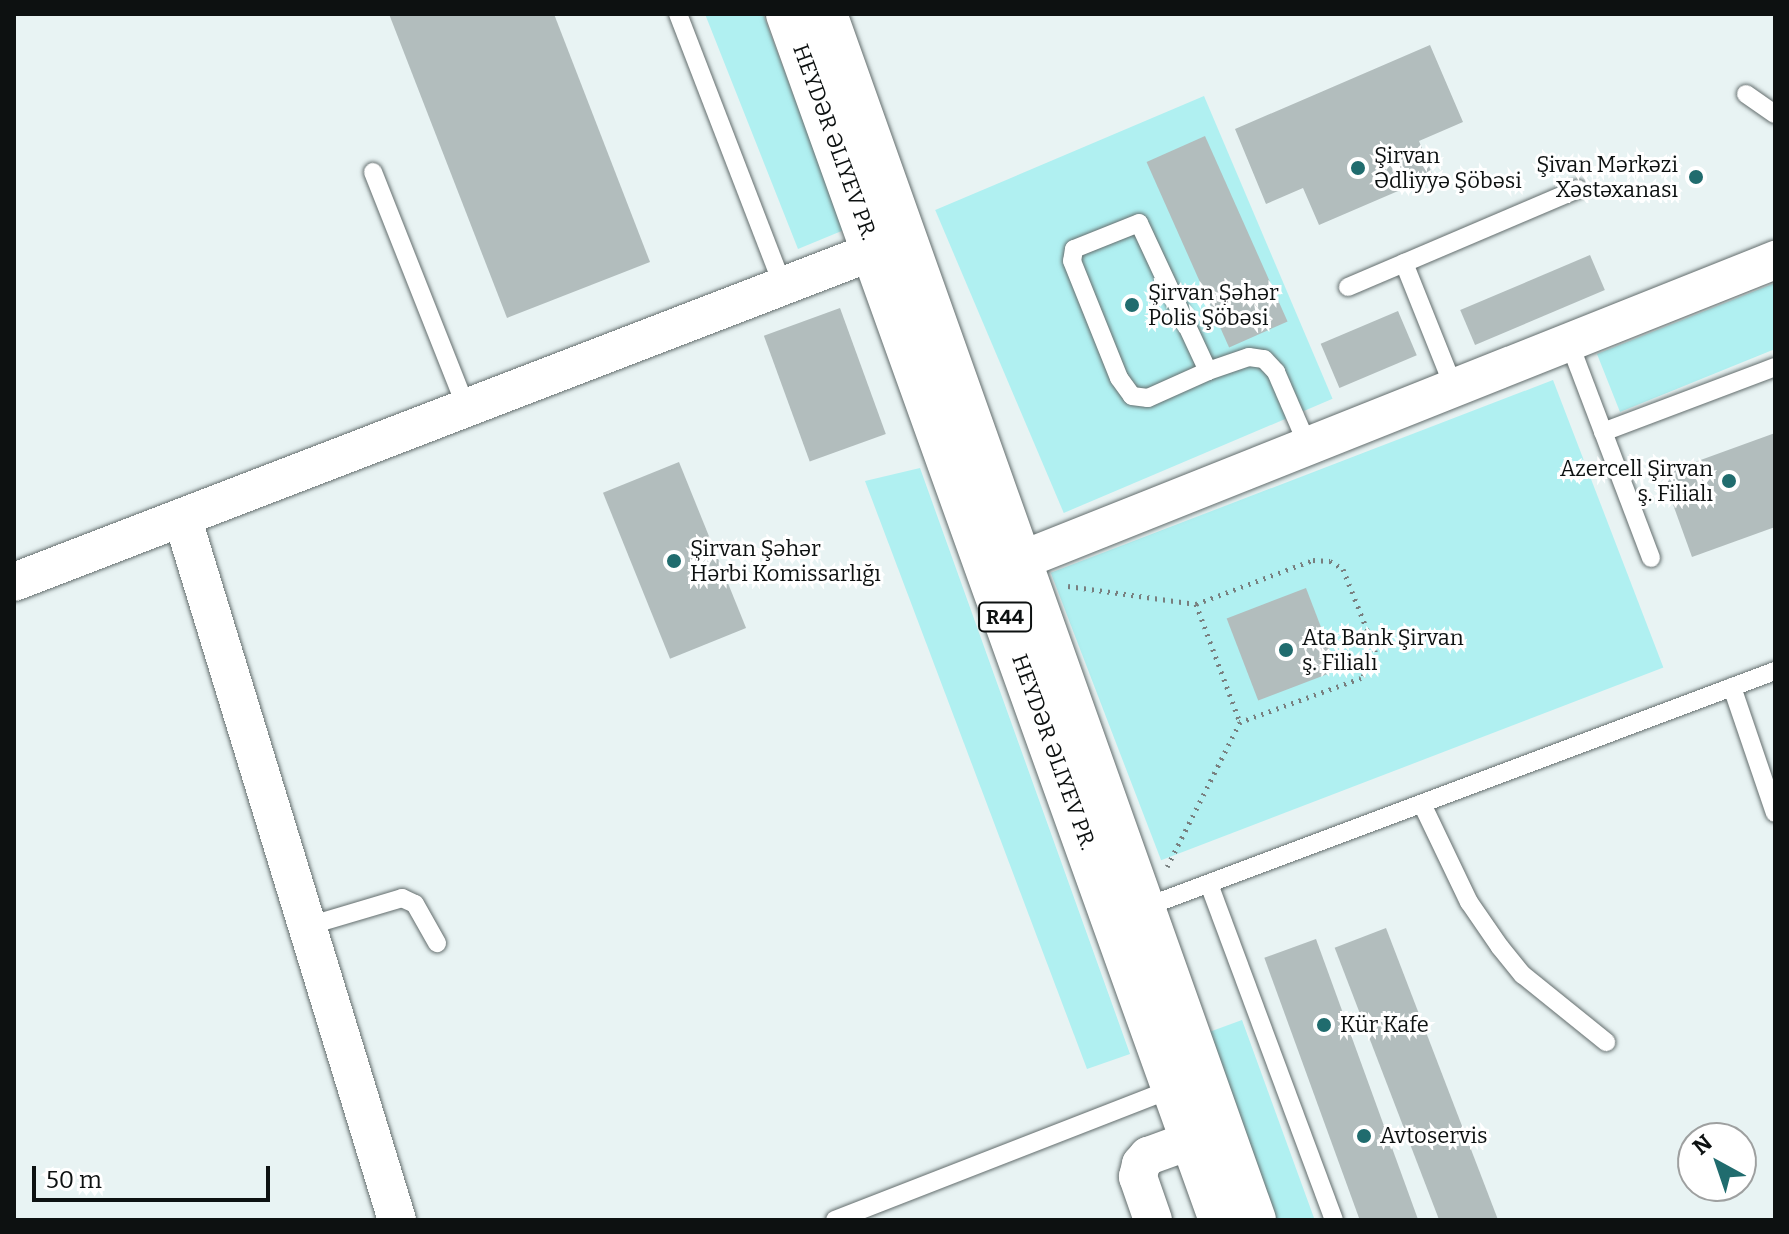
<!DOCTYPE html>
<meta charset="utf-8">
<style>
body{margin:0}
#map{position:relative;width:1789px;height:1234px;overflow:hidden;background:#e8f3f3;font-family:Bitter,serif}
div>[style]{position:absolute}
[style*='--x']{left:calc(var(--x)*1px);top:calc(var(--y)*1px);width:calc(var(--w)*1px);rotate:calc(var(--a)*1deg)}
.green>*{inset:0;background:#b0f0f1;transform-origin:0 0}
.building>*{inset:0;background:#b2bdbd;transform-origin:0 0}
.path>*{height:5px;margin-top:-2.5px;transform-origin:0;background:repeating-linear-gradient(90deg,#787f7f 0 2px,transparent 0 8px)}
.roads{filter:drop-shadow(0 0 2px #636d6d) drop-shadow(0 0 2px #636d6d)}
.lane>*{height:18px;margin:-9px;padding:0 9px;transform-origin:9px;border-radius:9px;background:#fff}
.street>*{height:38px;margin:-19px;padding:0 19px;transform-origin:19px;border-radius:19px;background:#fff}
.primary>*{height:44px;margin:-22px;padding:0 22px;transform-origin:22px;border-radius:22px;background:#fff}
.dots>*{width:22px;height:22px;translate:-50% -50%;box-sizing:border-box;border:4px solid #fff;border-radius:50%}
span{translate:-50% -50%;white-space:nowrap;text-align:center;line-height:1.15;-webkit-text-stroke:6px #fff;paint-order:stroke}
.shield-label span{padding:2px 6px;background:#fff;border:2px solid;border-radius:6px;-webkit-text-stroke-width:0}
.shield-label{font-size:20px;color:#0d1111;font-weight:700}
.street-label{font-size:22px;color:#0d1111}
.poi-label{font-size:22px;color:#0d1111}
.left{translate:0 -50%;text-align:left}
.right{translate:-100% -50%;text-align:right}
.frame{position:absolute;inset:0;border:16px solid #0d1111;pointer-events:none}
.north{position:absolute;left:1677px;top:1122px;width:80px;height:80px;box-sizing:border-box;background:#fff;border:2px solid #9ea0a0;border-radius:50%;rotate:320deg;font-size:22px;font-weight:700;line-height:32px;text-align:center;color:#0d1111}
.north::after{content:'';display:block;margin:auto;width:28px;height:36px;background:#206c6e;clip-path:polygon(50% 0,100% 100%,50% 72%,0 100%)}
.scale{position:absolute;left:32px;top:1166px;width:238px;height:36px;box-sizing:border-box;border:4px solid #0d1111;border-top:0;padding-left:10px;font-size:24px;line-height:28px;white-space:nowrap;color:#0d1111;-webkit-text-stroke:6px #fff;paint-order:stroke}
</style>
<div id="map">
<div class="green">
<i style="clip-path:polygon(705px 14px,763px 14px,844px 230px,798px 249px)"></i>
<i style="left:1204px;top:96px;width:329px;height:292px;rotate:67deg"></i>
<i style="clip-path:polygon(1775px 283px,1775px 349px,1620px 412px,1597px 354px)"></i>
<i style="left:1553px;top:380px;width:308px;height:538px;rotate:69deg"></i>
<i style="clip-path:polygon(920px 468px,1130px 1054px,1087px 1069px,865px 481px)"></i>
<i style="left:1242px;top:1020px;width:213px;height:40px;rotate:70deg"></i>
</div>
<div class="building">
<i style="clip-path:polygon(389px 14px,554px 14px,650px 262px,507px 318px)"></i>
<i style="clip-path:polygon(1430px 45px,1463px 122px,1419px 141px,1433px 176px,1319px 225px,1303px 188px,1266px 204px,1235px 129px)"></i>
<i style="left:1205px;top:136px;width:203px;height:64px;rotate:66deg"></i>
<i style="left:1590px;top:255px;width:38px;height:141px;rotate:67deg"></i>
<i style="left:840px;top:308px;width:134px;height:81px;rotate:70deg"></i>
<i style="left:1398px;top:311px;width:48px;height:84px;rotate:67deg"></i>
<i style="clip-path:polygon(1775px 433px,1775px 527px,1692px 557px,1662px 474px)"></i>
<i style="left:679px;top:462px;width:179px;height:82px;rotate:68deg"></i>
<i style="left:1306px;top:588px;width:88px;height:85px;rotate:69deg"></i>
<i style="left:1386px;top:928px;width:312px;height:55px;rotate:69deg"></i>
<i style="left:1316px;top:939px;width:300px;height:55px;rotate:70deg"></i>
</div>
<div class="path">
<i style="--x:1068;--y:586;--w:129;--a:8"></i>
<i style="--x:1196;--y:604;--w:126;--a:69.6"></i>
<i style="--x:1240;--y:722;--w:162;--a:116.7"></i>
<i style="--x:1196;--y:604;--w:125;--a:-20.6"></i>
<i style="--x:1313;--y:560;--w:17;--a:3"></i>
<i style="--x:1330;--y:561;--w:15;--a:32"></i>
<i style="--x:1343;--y:569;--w:87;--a:68.4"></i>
<i style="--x:1375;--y:650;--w:13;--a:90"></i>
<i style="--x:1375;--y:663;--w:21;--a:133"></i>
<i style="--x:1361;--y:678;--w:129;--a:160"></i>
</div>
<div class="roads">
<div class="lane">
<i style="--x:678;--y:14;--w:292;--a:68.9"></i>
<i style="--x:1746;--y:94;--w:35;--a:35"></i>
<i style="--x:373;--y:172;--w:256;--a:68.4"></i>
<i style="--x:1404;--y:263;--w:135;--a:68.2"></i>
<i style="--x:1348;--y:287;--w:250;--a:-23.1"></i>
<i style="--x:1569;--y:342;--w:231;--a:69.2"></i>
<i style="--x:1208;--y:371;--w:163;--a:-115"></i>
<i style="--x:1139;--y:223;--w:70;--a:158.2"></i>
<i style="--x:1074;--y:249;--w:12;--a:99"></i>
<i style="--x:1072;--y:261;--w:126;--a:68.1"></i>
<i style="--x:1119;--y:378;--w:22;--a:54"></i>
<i style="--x:1132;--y:396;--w:16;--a:7"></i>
<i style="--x:1148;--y:398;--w:66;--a:-24.2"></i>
<i style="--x:1208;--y:371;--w:43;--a:-18.9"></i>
<i style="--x:1249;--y:357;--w:15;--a:8"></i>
<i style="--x:1264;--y:359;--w:18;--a:47"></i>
<i style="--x:1276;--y:372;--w:81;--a:66.6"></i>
<i style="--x:1603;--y:432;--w:184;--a:-20.7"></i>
<i style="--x:1732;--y:687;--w:133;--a:71.2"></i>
<i style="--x:1422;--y:804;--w:109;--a:64.4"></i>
<i style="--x:1469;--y:902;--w:55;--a:55.4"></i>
<i style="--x:1500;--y:947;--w:36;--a:51"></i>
<i style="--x:1523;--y:975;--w:107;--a:38.9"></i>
<i style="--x:1209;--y:884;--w:358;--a:69.6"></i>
<i style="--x:1143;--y:908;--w:675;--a:-20.56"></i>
<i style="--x:308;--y:926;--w:98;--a:-16.6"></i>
<i style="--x:402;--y:898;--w:14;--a:25"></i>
<i style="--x:415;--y:904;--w:45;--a:60.6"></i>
<i style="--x:835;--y:1220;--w:364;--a:-21.3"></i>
</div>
<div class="street">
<i style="--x:183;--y:520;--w:732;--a:73"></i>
<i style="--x:1022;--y:560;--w:811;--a:-21.72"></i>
<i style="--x:14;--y:582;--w:921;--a:-21.05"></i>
<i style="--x:1153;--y:1220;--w:46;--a:-109.2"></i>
<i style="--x:1138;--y:1177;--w:13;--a:-77"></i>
<i style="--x:1141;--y:1164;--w:11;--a:-49"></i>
<i style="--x:1148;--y:1156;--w:47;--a:-20"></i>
</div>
<div class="primary">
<i style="--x:788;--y:14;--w:1281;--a:70.25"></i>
<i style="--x:825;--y:14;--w:1280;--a:70.42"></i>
</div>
</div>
<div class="dots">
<i style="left:1358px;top:168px;background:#206c6e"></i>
<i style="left:1696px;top:177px;background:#206c6e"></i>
<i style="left:1132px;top:305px;background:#206c6e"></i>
<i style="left:1729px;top:481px;background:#206c6e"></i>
<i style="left:674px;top:561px;background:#206c6e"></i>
<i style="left:1286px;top:650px;background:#206c6e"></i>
<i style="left:1324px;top:1025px;background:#206c6e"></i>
<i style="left:1364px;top:1136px;background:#206c6e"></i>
</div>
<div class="shield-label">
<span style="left:1005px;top:617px">R44</span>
</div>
<div class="street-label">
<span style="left:835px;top:142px;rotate:70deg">HEYDƏR ƏLIYEV PR.</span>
<span style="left:1054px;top:752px;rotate:70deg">HEYDƏR ƏLIYEV PR.</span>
</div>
<div class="poi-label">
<span class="left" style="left:1374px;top:168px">Şirvan<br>Ədliyyə Şöbəsi</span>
<span class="right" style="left:1678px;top:177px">Şivan Mərkəzi<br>Xəstəxanası</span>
<span class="left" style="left:1148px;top:305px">Şirvan Şəhər<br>Polis Şöbəsi</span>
<span class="right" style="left:1713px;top:481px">Azercell Şirvan<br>ş. Filialı</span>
<span class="left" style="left:690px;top:561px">Şirvan Şəhər<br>Hərbi Komissarlığı</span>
<span class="left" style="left:1302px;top:650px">Ata Bank Şirvan<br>ş. Filialı</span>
<span class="left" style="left:1340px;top:1025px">Kür Kafe</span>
<span class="left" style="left:1380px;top:1136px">Avtoservis</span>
</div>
<div class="frame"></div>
<div class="north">N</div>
<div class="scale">50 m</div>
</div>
